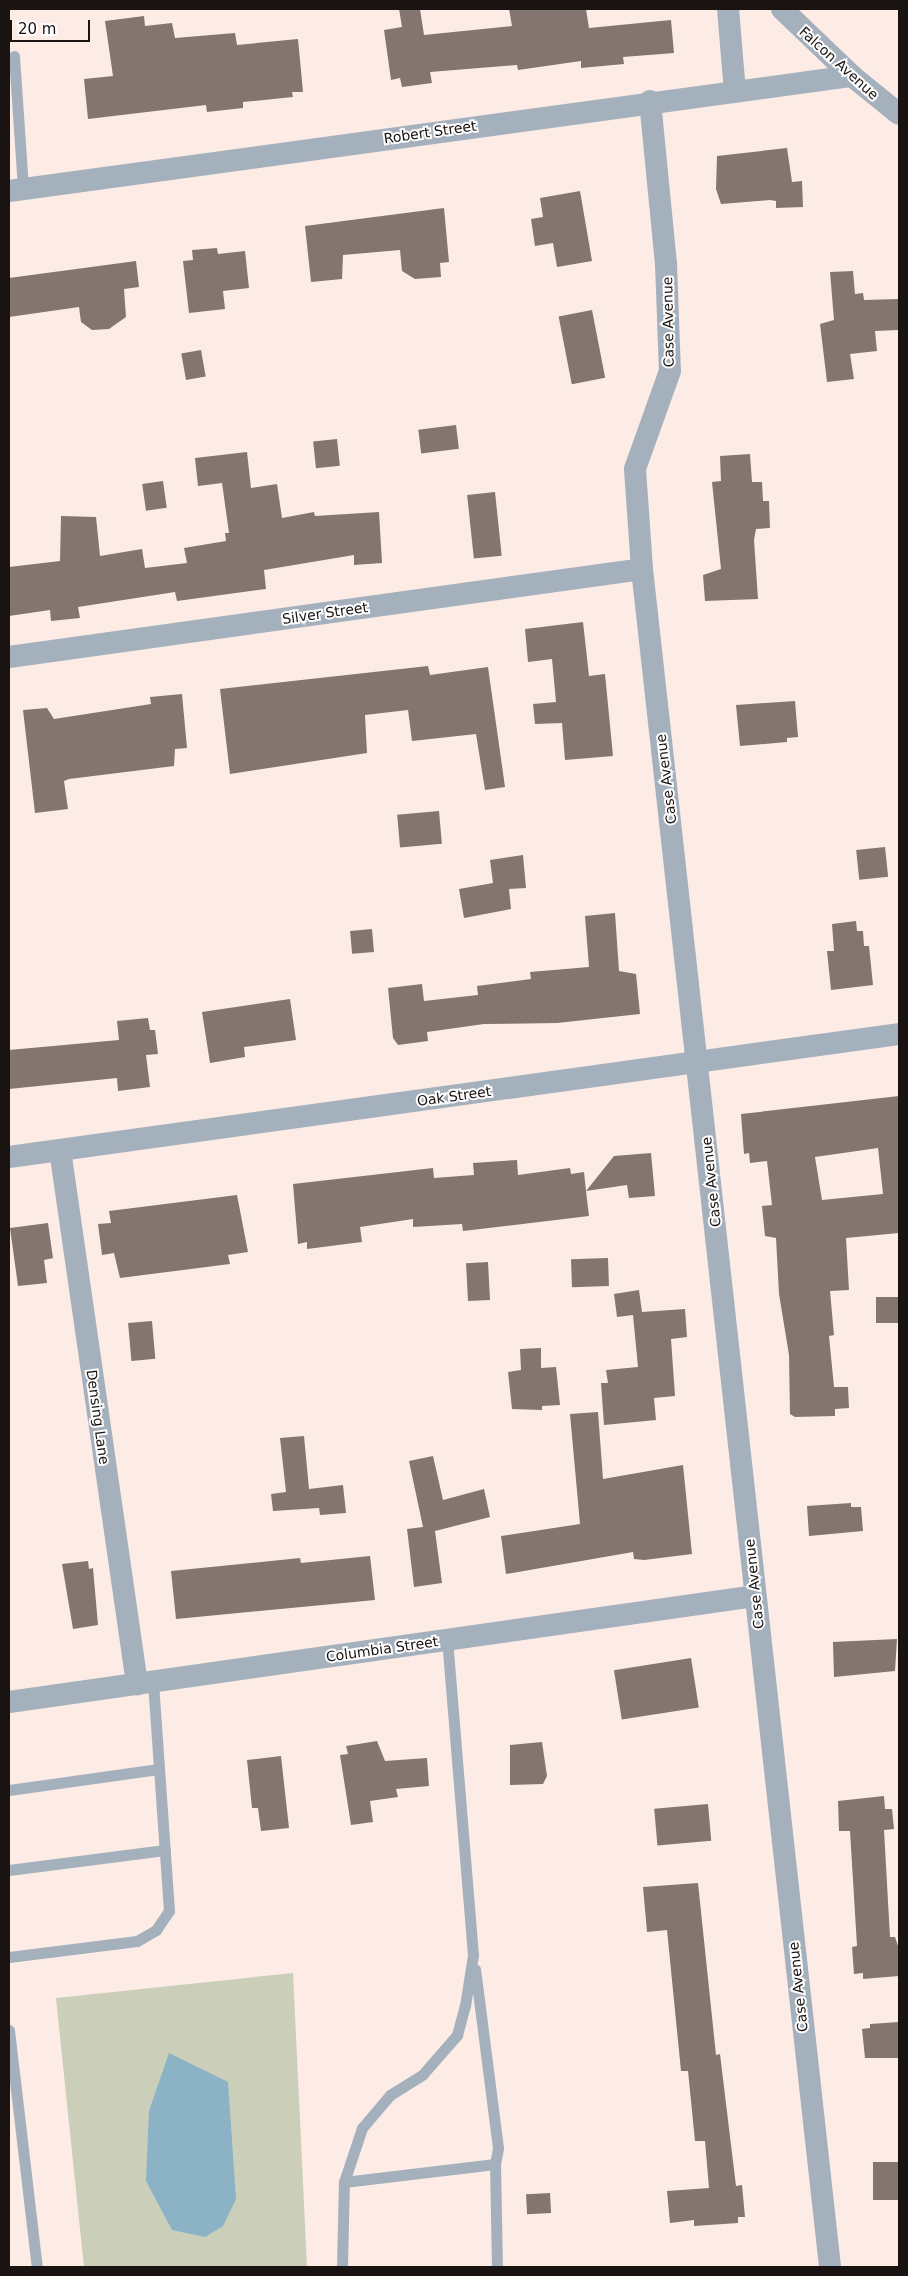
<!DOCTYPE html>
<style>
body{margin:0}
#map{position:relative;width:908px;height:2276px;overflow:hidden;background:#fdece6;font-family:"DejaVu Sans",sans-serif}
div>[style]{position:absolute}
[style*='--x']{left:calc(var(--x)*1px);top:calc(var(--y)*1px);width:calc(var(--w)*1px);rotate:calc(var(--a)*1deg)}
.green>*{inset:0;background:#cbceb8}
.water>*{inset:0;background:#8cb2c6}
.building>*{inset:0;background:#847570;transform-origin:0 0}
.lane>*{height:11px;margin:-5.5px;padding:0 5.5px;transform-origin:5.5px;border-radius:5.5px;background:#a4b1bd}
.street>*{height:22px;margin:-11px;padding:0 11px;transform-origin:11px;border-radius:11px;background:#a4b1bd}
span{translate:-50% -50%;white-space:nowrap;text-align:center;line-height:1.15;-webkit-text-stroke:4px #fdfdfd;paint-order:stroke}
.street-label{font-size:14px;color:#191311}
.frame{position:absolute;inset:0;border:10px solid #191311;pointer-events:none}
.scale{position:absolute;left:10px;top:20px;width:80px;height:22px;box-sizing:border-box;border:2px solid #191311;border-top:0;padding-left:6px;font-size:15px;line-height:18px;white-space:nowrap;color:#191311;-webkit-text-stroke:4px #fdfdfd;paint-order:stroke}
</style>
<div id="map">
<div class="green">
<i style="clip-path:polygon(293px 1973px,307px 2267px,84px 2267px,56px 1998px)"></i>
</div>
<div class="water">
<i style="clip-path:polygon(169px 2053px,228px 2082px,236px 2199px,223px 2226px,205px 2237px,172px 2230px,146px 2181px,149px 2111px)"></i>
</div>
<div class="building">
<i style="clip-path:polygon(399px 9px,420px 9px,424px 35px,512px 26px,509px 9px,586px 9px,589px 28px,671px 20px,674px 53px,623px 57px,624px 64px,581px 68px,581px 61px,518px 70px,517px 65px,430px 72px,432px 83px,402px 87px,400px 78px,391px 80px,384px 30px,402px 27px)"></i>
<i style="clip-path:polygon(144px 16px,145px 26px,172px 23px,175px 38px,235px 33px,237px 45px,298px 39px,303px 92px,292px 92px,293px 97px,243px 102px,243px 108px,207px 112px,206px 105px,88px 119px,84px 79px,113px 76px,105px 21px)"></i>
<i style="clip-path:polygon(787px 148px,792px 182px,802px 181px,803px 207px,776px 208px,776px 201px,770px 200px,721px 204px,716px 189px,717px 156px)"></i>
<i style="clip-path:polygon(580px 191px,592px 261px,557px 267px,553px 243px,535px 246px,531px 219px,543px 217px,540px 198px)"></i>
<i style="clip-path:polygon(444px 208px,449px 262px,440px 263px,441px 277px,415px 279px,402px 271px,400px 250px,343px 255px,342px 279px,311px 282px,305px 226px)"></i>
<i style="clip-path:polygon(217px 248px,218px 254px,245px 251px,249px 288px,223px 291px,225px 309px,189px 313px,183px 261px,193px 260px,192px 250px)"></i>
<i style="clip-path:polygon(136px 261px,139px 287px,124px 289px,126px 317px,109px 329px,92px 330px,81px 322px,79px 307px,9px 317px,9px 278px)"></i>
<i style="clip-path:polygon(853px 271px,855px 294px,863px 293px,864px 300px,899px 299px,899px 330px,875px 331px,877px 351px,850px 354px,854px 379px,827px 382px,820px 324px,834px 320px,830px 272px)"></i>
<i style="left:592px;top:310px;width:69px;height:34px;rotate:79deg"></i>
<i style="left:201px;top:350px;width:27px;height:20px;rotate:80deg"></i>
<i style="left:456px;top:425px;width:24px;height:38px;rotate:83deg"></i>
<i style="left:337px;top:439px;width:27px;height:24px;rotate:84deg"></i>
<i style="clip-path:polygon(247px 452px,251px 488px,277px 484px,282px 518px,314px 512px,315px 516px,379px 512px,382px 563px,354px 565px,354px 555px,264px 570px,266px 589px,177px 601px,175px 592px,78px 607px,80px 618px,51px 621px,50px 610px,9px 616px,9px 567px,60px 561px,61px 516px,96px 517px,100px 556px,142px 549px,145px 568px,187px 563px,184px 548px,226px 541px,225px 533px,229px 533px,222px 483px,198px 486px,195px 458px)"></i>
<i style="clip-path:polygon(750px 454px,752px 482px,762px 482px,763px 501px,769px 501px,770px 528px,756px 529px,754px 540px,758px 599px,705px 601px,703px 575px,721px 569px,712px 482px,721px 481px,720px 456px)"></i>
<i style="left:163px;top:481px;width:27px;height:21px;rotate:82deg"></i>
<i style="left:495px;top:492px;width:64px;height:28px;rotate:84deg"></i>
<i style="clip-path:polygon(583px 622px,589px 676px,605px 674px,613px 756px,565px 760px,562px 723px,535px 724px,533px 704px,556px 702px,552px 659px,528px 662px,525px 629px)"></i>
<i style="clip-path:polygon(428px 666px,430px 675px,488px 667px,505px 787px,485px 790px,476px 734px,412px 741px,408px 710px,365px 715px,367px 753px,230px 774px,220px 689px)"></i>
<i style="clip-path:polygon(182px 694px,187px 748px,175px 749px,174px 766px,69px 779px,64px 781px,68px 809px,35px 813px,23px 710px,47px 708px,54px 719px,151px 704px,150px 697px)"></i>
<i style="clip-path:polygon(795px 701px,798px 737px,787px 738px,787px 742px,740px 746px,736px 705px)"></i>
<i style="left:439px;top:811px;width:33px;height:42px;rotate:85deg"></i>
<i style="left:885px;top:847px;width:30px;height:29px;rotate:84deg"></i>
<i style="clip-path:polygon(523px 855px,526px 888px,509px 889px,511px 909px,464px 918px,459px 889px,493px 883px,490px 860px)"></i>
<i style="clip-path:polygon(615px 913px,619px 971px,636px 974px,640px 1014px,557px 1023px,484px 1024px,427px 1032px,428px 1041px,398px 1045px,393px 1038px,388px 988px,422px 984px,424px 1001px,478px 995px,477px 986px,531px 979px,530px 972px,589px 967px,585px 916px)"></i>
<i style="clip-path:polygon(856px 921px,857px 931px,863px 931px,864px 946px,869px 946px,873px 985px,831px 990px,827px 951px,834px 951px,832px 924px)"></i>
<i style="left:372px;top:929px;width:23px;height:22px;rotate:85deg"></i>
<i style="clip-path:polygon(290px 999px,296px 1040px,244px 1047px,245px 1057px,210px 1063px,202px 1012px)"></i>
<i style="clip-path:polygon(148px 1018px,150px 1030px,155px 1030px,158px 1054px,146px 1055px,150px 1087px,118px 1091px,117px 1078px,9px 1089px,9px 1050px,119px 1040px,117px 1021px)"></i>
<i style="clip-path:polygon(evenodd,899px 1096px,899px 1233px,846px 1238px,849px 1290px,830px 1291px,834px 1335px,829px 1336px,834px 1387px,848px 1387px,849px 1408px,835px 1409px,835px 1416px,795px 1417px,790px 1414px,789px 1355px,779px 1294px,776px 1238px,765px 1236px,762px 1206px,772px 1205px,767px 1161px,750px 1163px,749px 1153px,744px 1154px,741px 1114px,899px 1096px,878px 1148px,883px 1194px,822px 1200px,815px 1157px,878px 1148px)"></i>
<i style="clip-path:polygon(651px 1153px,655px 1196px,629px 1198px,627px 1185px,586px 1191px,589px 1216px,463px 1231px,462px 1224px,413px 1227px,413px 1219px,360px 1227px,362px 1242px,307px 1249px,307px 1242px,298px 1244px,293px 1184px,433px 1168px,434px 1178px,474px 1175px,473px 1163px,517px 1160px,518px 1175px,570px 1168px,571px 1174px,584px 1172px,586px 1191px,614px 1156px)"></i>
<i style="clip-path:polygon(237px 1195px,248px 1252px,228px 1255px,230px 1264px,120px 1278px,114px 1253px,102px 1255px,98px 1224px,111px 1223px,109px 1211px)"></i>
<i style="clip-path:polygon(48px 1223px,53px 1258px,44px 1260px,47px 1283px,18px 1286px,10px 1228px)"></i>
<i style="left:608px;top:1258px;width:28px;height:37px;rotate:88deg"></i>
<i style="left:488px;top:1262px;width:38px;height:22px;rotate:87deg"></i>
<i style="clip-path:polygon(639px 1290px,642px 1312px,685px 1309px,687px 1337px,671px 1339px,675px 1396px,654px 1398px,656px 1420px,604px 1425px,601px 1383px,608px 1383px,606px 1370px,638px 1367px,633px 1315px,617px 1317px,614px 1294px)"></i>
<i style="left:899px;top:1297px;width:26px;height:23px;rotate:90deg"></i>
<i style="left:152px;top:1321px;width:38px;height:24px;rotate:85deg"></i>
<i style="clip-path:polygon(541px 1348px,541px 1368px,556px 1367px,560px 1405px,542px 1406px,542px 1410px,512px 1409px,508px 1372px,521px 1370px,520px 1349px)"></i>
<i style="clip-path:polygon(598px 1412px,603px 1479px,683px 1465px,692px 1554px,644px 1560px,634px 1559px,633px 1552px,506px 1574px,501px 1536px,580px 1524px,570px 1414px)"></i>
<i style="clip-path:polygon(304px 1436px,309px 1489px,343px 1485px,346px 1513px,320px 1515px,319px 1508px,273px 1511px,271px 1494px,286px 1492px,280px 1438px)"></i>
<i style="clip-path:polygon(433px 1456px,443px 1500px,484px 1489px,490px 1517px,435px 1531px,442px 1583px,414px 1587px,407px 1529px,423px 1527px,409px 1461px)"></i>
<i style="clip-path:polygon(851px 1503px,851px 1507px,861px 1507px,863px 1531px,809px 1536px,807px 1506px)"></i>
<i style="clip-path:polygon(370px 1556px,375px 1600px,176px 1619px,171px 1571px,300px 1558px,301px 1563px)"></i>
<i style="clip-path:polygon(88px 1561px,89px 1569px,93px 1568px,98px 1625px,73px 1629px,62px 1564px)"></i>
<i style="clip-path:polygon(897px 1639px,895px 1671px,834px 1677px,833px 1642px)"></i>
<i style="left:691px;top:1658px;width:50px;height:78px;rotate:81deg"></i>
<i style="clip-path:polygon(377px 1741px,385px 1761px,427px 1758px,429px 1786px,396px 1789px,398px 1797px,370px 1801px,373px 1822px,351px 1825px,340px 1755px,348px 1754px,346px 1746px)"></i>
<i style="clip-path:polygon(542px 1742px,547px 1776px,543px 1784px,510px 1785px,510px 1745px)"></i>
<i style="clip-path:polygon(281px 1756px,289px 1828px,261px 1831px,258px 1808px,252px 1808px,247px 1760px)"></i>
<i style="clip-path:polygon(884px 1796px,885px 1809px,892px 1809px,894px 1829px,884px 1830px,890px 1937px,895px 1937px,899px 1949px,899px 1976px,863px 1979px,863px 1973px,854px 1974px,852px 1947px,857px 1946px,850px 1831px,839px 1831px,838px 1801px)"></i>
<i style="left:708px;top:1804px;width:37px;height:54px;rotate:85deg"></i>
<i style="clip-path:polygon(698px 1883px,716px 2055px,720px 2054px,736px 2186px,742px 2185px,745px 2217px,738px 2217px,738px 2223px,694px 2226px,694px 2220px,670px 2223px,667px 2191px,709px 2188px,705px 2141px,695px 2141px,688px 2071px,681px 2071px,667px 1930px,647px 1932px,643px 1887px)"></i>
<i style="clip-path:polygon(899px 2022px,899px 2058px,865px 2058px,862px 2029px,870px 2028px,870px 2024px)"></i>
<i style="left:899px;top:2162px;width:38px;height:26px;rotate:90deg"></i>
<i style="left:550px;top:2193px;width:20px;height:24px;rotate:87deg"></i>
</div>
<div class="lane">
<i style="--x:14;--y:56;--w:133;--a:86.1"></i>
<i style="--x:9;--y:1790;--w:151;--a:-8"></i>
<i style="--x:9;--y:1870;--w:157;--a:-7.3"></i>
<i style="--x:9;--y:1957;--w:129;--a:-7.1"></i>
<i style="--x:137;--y:1941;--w:22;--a:-30"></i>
<i style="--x:156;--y:1930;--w:23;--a:-56"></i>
<i style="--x:169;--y:1911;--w:231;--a:-94"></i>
<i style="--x:9;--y:2030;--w:239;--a:83.3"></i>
<i style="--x:495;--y:2164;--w:103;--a:88.9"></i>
<i style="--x:344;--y:2182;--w:152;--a:-6.8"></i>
<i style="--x:495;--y:2164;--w:16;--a:-79"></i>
<i style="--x:498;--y:2148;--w:180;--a:-97.3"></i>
<i style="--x:342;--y:2267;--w:85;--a:-88.7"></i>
<i style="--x:344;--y:2182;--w:57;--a:-71.6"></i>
<i style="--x:362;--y:2128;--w:43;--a:-49.7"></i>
<i style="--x:390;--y:2095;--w:39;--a:-32"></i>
<i style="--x:423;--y:2074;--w:52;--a:-48.9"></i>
<i style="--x:457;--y:2035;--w:30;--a:-75"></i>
<i style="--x:465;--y:2006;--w:52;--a:-81.1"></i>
<i style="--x:473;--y:1955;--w:316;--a:-94.7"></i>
</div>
<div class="street">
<i style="--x:728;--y:9;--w:83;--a:85.2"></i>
<i style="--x:782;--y:9;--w:97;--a:43.7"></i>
<i style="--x:852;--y:76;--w:60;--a:39"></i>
<i style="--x:650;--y:101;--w:164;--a:84.4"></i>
<i style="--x:666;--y:264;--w:107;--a:87.9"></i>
<i style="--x:670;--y:371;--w:104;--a:109.7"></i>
<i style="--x:635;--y:469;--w:100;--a:86"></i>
<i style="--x:642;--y:569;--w:1708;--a:83.68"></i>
<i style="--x:9;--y:191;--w:851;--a:-7.77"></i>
<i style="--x:9;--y:657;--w:639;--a:-7.91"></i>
<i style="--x:60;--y:1150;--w:540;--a:81.79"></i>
<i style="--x:9;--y:1157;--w:898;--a:-7.87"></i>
<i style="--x:9;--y:1702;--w:753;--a:-8.09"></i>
</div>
<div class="street-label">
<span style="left:839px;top:63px;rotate:42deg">Falcon Avenue</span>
<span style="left:430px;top:132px;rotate:-8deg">Robert Street</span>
<span style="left:668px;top:322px;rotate:-91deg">Case Avenue</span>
<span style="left:325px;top:613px;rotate:-8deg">Silver Street</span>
<span style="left:666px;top:779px;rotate:-97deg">Case Avenue</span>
<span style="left:454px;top:1096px;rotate:-8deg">Oak Street</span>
<span style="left:711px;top:1182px;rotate:-96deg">Case Avenue</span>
<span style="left:98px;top:1417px;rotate:82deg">Densing Lane</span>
<span style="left:754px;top:1584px;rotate:-96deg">Case Avenue</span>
<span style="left:382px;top:1649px;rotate:-8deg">Columbia Street</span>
<span style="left:798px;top:1987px;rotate:-96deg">Case Avenue</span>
</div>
<div class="frame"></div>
<div class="scale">20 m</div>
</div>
